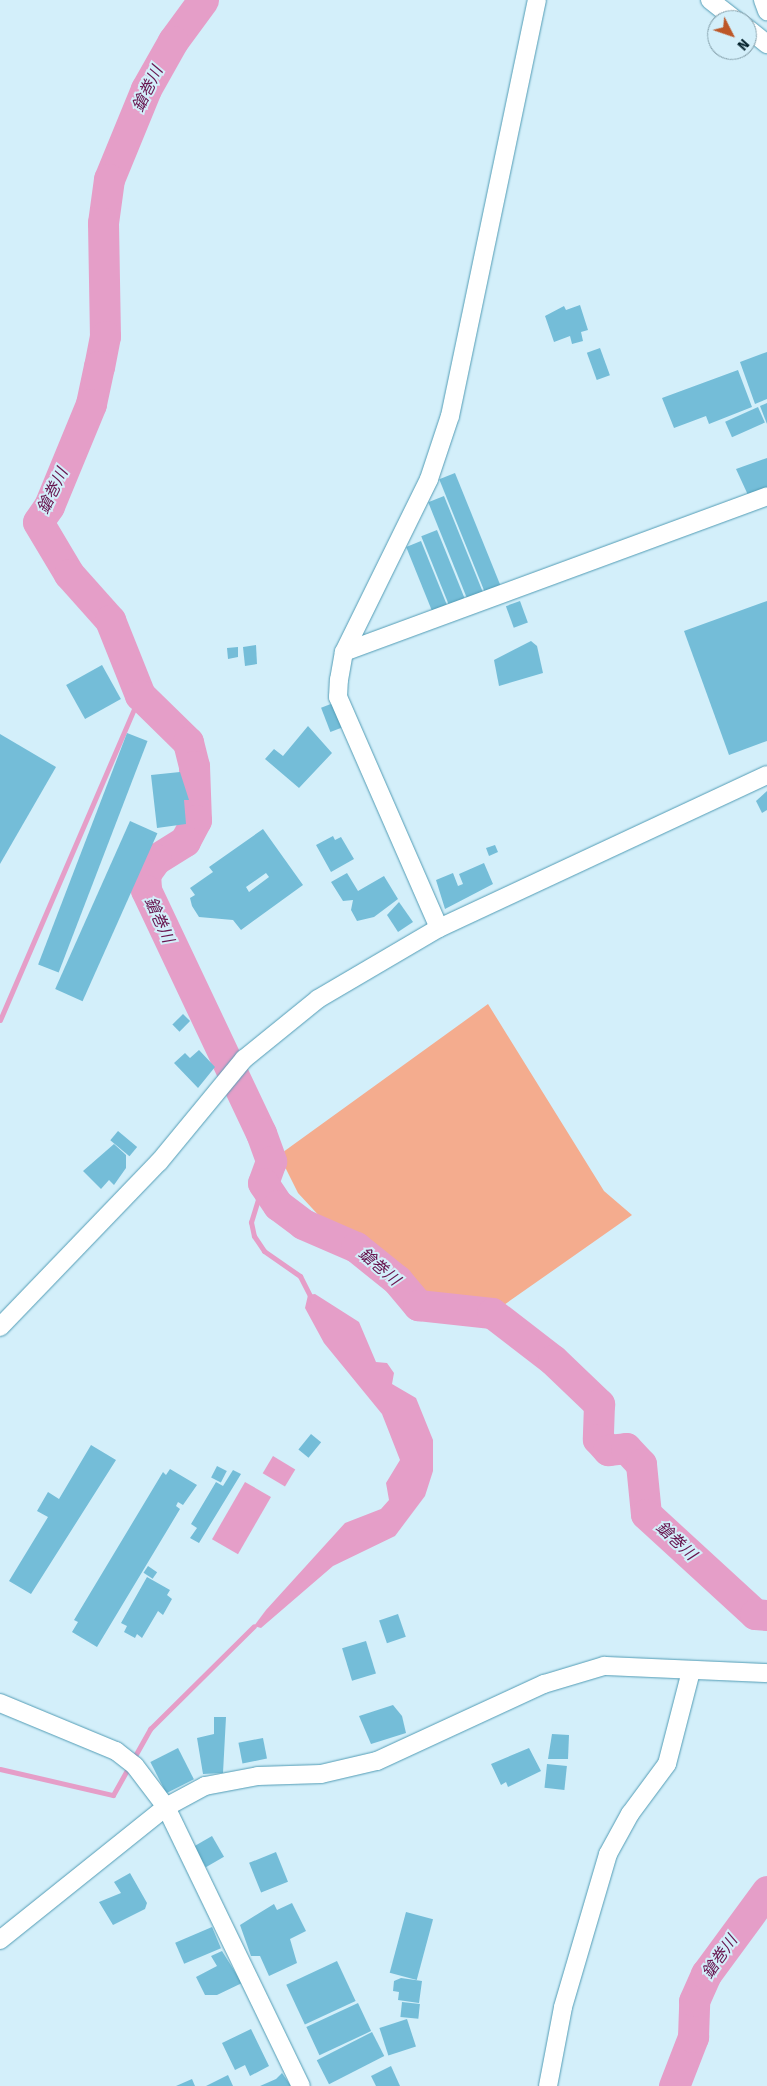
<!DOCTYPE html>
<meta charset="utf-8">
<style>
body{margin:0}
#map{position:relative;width:767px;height:2086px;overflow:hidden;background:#d3effa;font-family:"Fira Sans","Noto Sans JP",sans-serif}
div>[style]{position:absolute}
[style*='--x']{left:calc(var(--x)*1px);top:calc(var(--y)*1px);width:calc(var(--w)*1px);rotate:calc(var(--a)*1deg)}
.green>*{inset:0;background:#f4ac8e}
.water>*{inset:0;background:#e59ec8;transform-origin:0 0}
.stream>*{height:5px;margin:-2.5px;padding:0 2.5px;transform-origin:2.5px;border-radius:2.5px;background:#e59ec8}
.river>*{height:31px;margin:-15.5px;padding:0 15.5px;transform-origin:15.5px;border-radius:15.5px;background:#e59ec8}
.building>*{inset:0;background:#74bdd8;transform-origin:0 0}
.roads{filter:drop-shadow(0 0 1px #529cb5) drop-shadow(0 0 1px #529cb5)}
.minor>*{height:18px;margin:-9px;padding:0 9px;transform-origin:9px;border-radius:9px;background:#fff}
span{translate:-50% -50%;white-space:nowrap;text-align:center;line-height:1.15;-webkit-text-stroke:4px #d3effa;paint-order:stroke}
.water-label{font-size:16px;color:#67144e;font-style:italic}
.north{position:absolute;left:707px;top:10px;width:50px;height:50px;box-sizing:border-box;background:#d3effa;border:1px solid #7f9ba6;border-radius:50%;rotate:131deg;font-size:14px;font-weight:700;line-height:20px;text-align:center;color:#001e28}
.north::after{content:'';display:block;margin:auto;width:18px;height:22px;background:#bd5728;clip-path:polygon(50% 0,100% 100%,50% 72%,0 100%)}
</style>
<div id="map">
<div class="green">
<i style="clip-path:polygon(488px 1004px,604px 1191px,632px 1215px,501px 1307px,437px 1302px,418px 1293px,388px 1260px,323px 1220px,298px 1193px,279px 1155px)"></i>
</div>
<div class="water">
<i style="clip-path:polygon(315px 1294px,359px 1322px,376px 1362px,387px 1363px,394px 1373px,392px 1384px,416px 1398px,433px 1440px,433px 1471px,425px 1496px,395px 1536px,333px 1566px,261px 1628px,254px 1626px,266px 1610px,345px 1523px,381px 1509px,389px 1500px,386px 1483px,400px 1460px,382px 1414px,324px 1343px,305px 1308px,308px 1295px)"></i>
<i style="left:273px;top:1456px;width:26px;height:20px;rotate:31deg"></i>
<i style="left:245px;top:1482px;width:30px;height:66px;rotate:30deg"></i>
</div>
<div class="stream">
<i style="--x:0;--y:1020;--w:354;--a:-66.7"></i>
<i style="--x:263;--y:1183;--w:41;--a:107.1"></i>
<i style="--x:251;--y:1222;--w:14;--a:78"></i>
<i style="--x:254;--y:1236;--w:18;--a:56"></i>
<i style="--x:264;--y:1251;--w:44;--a:34.8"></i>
<i style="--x:300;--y:1276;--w:27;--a:63"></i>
<i style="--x:0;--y:1769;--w:116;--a:13"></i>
<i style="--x:113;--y:1795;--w:76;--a:-60.7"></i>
<i style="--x:150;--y:1729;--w:146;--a:-44.7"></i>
</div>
<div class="river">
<i style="--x:203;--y:0;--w:51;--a:126.2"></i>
<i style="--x:173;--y:41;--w:55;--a:119.4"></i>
<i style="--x:146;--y:89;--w:97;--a:112.3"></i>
<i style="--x:109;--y:179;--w:44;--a:97.8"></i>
<i style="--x:103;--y:223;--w:113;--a:89"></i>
<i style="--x:105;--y:336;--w:31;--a:101"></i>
<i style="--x:99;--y:366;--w:39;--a:102"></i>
<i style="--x:91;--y:404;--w:110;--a:112.4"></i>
<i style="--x:49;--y:506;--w:19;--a:125"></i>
<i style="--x:38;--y:522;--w:61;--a:59.2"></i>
<i style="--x:69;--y:574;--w:62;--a:48.3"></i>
<i style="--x:110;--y:620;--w:81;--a:68.2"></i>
<i style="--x:140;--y:695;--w:67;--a:44.4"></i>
<i style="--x:188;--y:742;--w:25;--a:76"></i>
<i style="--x:194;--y:766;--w:54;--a:87.9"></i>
<i style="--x:196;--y:820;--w:24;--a:118"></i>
<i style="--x:185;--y:841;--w:34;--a:148"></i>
<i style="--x:156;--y:859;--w:19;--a:126"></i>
<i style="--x:145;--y:874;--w:16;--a:86"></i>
<i style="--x:146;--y:890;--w:269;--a:64.7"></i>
<i style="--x:261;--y:1133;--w:30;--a:70"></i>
<i style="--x:271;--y:1161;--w:23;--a:110"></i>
<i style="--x:263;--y:1183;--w:27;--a:56"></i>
<i style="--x:278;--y:1205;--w:31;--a:37"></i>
<i style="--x:303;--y:1224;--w:58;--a:23.5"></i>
<i style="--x:356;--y:1247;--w:53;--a:38.8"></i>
<i style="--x:397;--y:1280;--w:33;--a:50"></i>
<i style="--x:418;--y:1305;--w:74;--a:6.2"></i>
<i style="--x:492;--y:1313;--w:77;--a:37.6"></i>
<i style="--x:553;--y:1360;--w:64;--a:43.7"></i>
<i style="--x:599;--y:1404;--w:35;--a:92"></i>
<i style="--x:598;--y:1439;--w:15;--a:48"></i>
<i style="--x:608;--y:1450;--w:18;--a:-6"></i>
<i style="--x:626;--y:1448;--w:22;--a:47"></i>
<i style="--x:641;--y:1464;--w:50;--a:84.3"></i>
<i style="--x:646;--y:1514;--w:148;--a:42.5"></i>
<i style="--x:755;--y:1614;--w:12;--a:5"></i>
<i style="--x:674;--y:2086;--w:53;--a:-68.8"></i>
<i style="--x:693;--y:2037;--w:36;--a:-88"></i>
<i style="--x:694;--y:2001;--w:30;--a:-66"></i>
<i style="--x:706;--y:1974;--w:103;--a:-53.7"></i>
</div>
<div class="building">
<i style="clip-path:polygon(580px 305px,588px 330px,581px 332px,583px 341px,572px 344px,570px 336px,554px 342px,545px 316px,564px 306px,566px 310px)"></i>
<i style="left:600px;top:348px;width:29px;height:14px;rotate:70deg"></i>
<i style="clip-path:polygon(767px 352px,767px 399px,755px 404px,740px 362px)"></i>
<i style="clip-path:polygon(738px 370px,752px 407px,709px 424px,706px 416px,674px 428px,662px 398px)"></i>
<i style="clip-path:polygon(767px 403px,767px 424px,760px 406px)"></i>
<i style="left:758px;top:407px;width:17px;height:36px;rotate:66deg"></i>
<i style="clip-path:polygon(767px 458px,767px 489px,748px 495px,736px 469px)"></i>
<i style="left:455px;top:473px;width:123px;height:17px;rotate:68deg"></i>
<i style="left:444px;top:496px;width:105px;height:17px;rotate:68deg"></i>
<i style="left:437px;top:530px;width:75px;height:17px;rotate:68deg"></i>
<i style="left:421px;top:541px;width:71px;height:16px;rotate:68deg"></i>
<i style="left:520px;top:601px;width:23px;height:15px;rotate:70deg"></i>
<i style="clip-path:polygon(767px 601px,767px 741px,729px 755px,684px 631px)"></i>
<i style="clip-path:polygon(531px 641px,537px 646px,543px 673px,499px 686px,494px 660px)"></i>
<i style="clip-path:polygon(256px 645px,257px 664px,245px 666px,243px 647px)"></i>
<i style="clip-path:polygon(238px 647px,238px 657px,228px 659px,227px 648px)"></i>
<i style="left:102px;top:665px;width:39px;height:41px;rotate:61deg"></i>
<i style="left:336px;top:702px;width:26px;height:16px;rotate:69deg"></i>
<i style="clip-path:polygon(308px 726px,332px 753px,299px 788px,265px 759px,274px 749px,283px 756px)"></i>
<i style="left:127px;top:733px;width:22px;height:248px;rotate:21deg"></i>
<i style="clip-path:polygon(0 734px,56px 767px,0 864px)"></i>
<i style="clip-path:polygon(180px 772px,189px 800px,184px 800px,186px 824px,157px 828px,151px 775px)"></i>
<i style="clip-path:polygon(767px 791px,767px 810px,762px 813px,756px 801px)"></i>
<i style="left:130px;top:821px;width:30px;height:184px;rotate:24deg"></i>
<i style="clip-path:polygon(evenodd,263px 829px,303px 885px,241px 930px,233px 920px,199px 917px,192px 906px,190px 898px,195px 895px,190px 888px,213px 872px,209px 867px,263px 829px,266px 873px,269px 877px,249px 892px,246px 887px,266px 873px)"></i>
<i style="clip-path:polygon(333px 836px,335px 840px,341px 837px,354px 859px,331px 872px,316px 845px)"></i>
<i style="clip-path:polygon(495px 845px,498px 852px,489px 856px,486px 848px)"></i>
<i style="clip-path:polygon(484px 863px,493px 884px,445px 909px,436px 880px,453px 873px,458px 886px,463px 884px,459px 874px)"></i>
<i style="clip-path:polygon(347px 873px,358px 891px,384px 876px,398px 899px,374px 917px,357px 921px,351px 910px,353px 900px,343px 901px,331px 882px)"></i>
<i style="clip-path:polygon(399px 902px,413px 922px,398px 932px,387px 915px)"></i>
<i style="left:183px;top:1014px;width:10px;height:15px;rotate:45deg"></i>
<i style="clip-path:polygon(199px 1050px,215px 1067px,198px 1088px,174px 1063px,185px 1053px,190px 1058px)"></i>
<i style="left:118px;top:1131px;width:25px;height:12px;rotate:40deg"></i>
<i style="clip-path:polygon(114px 1144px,126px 1155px,126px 1168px,114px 1185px,109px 1180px,101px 1189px,83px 1171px)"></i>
<i style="left:311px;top:1434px;width:13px;height:20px;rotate:39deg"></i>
<i style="clip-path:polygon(91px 1445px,116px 1460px,31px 1594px,9px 1581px,48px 1517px,37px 1511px,48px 1492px,59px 1499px)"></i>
<i style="left:217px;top:1466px;width:11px;height:13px;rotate:27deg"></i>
<i style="clip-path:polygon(170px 1469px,197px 1485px,183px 1505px,178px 1502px,176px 1506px,180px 1509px,97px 1647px,72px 1632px,78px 1622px,74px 1620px,163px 1472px,166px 1475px)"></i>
<i style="clip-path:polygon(233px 1470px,241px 1474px,199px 1543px,190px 1538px,197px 1528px,191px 1524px,216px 1482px,223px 1486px)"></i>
<i style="left:148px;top:1566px;width:11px;height:8px;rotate:34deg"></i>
<i style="clip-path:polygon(147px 1577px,170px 1590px,167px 1595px,172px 1599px,163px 1615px,158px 1611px,142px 1638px,137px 1634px,135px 1638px,124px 1632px,127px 1626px,121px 1623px)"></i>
<i style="left:398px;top:1614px;width:24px;height:20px;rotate:71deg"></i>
<i style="left:366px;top:1641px;width:34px;height:25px;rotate:73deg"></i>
<i style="clip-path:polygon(393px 1705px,402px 1716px,406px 1733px,371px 1744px,359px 1716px)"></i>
<i style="clip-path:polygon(214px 1717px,226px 1717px,223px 1773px,203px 1774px,197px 1738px,214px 1734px)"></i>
<i style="clip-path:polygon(552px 1734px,569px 1735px,568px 1759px,548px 1759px)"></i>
<i style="left:263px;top:1738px;width:21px;height:25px;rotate:79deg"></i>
<i style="left:178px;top:1748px;width:35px;height:31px;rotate:63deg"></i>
<i style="clip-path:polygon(529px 1748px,541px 1771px,508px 1787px,506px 1782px,501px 1785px,491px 1764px)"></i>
<i style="left:547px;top:1764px;width:20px;height:24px;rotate:6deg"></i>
<i style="left:212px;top:1836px;width:24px;height:21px;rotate:60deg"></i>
<i style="left:276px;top:1852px;width:32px;height:29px;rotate:68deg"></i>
<i style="clip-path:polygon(130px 1873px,147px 1903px,145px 1909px,113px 1925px,99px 1902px,121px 1893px,114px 1882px)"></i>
<i style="clip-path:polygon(292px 1903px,306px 1931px,290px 1939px,297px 1963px,269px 1976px,260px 1956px,251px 1956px,240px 1925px,274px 1904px,277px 1910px)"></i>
<i style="left:406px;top:1912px;width:28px;height:63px;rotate:15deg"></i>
<i style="left:212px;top:1927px;width:23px;height:40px;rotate:67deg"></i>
<i style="clip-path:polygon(222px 1951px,242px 1983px,217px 1995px,205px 1995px,196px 1977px,217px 1966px,211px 1956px)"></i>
<i style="left:337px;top:1961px;width:44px;height:56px;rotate:65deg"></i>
<i style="clip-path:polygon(401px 1978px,422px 1981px,419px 2003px,398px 2000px,399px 1992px,393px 1991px,394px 1981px)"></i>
<i style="left:402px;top:2002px;width:18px;height:15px;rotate:6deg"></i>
<i style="left:358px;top:2003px;width:31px;height:57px;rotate:65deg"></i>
<i style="left:407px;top:2019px;width:29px;height:29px;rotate:72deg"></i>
<i style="clip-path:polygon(251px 2029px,269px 2066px,250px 2076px,245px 2065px,235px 2070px,222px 2043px)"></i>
<i style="left:372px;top:2032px;width:27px;height:62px;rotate:63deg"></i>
<i style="clip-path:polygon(391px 2066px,400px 2086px,376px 2086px,371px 2076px)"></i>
<i style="clip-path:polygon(282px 2073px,291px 2086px,260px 2086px,276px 2079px)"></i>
<i style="clip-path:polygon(228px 2075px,233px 2086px,206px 2086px)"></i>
<i style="clip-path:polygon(192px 2079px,195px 2086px,176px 2086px)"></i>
</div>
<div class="roads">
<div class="minor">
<i style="--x:710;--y:0;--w:33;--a:38"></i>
<i style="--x:763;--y:0;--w:12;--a:70"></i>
<i style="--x:747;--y:28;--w:26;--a:39"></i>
<i style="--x:344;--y:652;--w:451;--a:-20.2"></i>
<i style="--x:439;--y:928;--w:252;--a:-113.6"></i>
<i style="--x:338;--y:697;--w:17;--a:-87"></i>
<i style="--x:339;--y:680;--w:28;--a:-80"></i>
<i style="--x:344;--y:652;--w:193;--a:-63.8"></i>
<i style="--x:429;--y:479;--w:66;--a:-71.6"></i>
<i style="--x:450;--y:416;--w:425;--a:-78.2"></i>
<i style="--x:0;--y:1327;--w:229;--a:-46.1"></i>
<i style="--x:159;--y:1162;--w:134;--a:-50.5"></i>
<i style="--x:244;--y:1059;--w:95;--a:-39"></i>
<i style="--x:318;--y:999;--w:140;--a:-30.4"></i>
<i style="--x:439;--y:928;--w:362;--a:-25"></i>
<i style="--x:0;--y:1703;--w:126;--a:22.5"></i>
<i style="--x:116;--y:1751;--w:24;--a:38"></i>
<i style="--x:135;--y:1766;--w:51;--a:52.9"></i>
<i style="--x:166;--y:1807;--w:310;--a:64.2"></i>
<i style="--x:0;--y:1940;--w:213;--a:-38.7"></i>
<i style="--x:166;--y:1807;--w:44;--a:-28.3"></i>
<i style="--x:205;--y:1786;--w:54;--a:-10.7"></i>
<i style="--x:258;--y:1776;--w:63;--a:-1.8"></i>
<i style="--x:321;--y:1774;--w:57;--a:-13.1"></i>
<i style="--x:377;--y:1761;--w:184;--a:-24.8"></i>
<i style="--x:544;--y:1684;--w:63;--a:-16.7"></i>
<i style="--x:604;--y:1666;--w:163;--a:2.5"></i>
<i style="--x:548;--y:2086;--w:80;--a:-79.2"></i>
<i style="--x:563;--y:2007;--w:159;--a:-73.6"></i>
<i style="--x:608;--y:1854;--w:46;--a:-61.2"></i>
<i style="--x:630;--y:1814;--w:62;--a:-53.5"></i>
<i style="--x:667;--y:1764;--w:96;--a:-75.5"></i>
</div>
</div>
<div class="water-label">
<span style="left:148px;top:89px;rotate:-64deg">鎗巻川</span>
<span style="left:53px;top:491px;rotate:-64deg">鎗巻川</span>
<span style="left:159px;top:920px;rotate:66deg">鎗巻川</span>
<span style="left:379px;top:1267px;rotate:41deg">鎗巻川</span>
<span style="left:676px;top:1541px;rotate:43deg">鎗巻川</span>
<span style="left:720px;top:1957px;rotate:-55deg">鎗巻川</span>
</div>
<div class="north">N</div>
</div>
